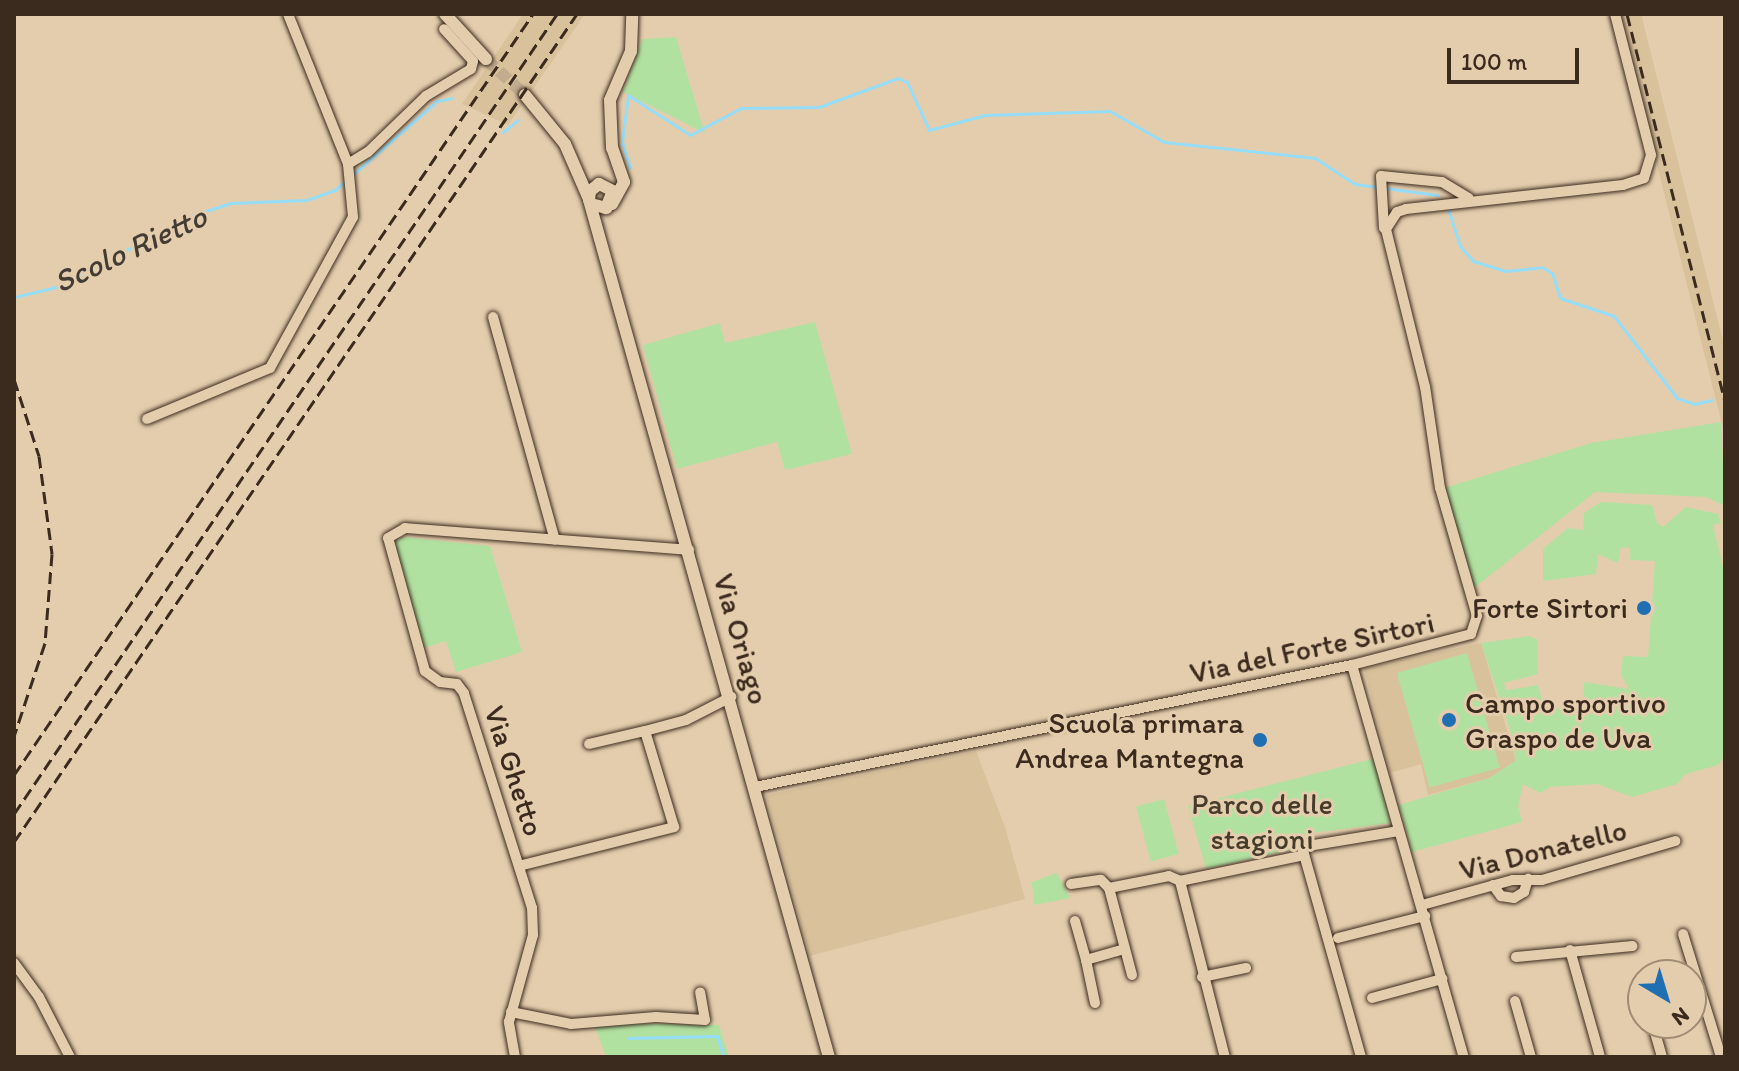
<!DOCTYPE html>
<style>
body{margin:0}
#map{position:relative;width:1739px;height:1071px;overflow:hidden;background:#e4cdad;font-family:Itim,sans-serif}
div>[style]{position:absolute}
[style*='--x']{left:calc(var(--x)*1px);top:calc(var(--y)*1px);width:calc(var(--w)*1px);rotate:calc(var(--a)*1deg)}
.built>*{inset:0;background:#d9c19c}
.green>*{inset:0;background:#b1e1a1;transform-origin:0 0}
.stream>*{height:3px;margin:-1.5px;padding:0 1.5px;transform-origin:1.5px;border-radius:1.5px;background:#96ddf8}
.tertiary-tunnel>*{height:12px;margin-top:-6px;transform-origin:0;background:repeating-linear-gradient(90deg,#c2ac90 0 12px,transparent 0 18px)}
.roads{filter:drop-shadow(0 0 2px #3b2a1e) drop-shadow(0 0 2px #3b2a1e)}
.minor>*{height:10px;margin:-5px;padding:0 5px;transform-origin:5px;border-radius:5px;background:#e4cdad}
.tertiary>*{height:12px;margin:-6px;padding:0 6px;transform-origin:6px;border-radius:6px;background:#e4cdad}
.rail>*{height:3px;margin-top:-1.5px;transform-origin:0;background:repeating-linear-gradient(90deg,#3b2a1e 0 12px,transparent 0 18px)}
.dots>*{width:22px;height:22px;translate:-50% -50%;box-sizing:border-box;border:4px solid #e4cdad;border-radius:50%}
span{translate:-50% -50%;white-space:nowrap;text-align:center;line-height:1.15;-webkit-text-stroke:6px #e4cdad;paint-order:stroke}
.poi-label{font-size:30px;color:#3b2a1e}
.right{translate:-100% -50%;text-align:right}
.left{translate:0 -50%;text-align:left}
.street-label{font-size:30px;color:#3b2a1e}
.park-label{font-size:30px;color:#473c2b}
.water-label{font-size:32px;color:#443c34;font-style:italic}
.frame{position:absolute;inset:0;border:16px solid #3b2a1e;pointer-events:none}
.north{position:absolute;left:1627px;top:959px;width:80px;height:80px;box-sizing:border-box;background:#e4cdad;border:2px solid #a08c74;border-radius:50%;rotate:142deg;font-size:22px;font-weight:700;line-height:32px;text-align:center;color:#3b2a1e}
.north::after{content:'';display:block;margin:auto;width:28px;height:36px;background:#1f6fb2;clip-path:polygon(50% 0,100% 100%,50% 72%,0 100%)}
.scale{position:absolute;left:1447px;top:48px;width:132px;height:36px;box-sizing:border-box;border:4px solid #3b2a1e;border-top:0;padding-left:10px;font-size:24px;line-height:28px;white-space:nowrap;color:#3b2a1e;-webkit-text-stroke:6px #e4cdad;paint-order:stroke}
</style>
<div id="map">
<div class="built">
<i style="clip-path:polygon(523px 14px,585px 14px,508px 125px,462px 104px)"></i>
<i style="clip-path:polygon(1619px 14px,1641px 14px,1713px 301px,1725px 349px,1725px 436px)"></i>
<i style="clip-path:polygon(1481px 643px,1517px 764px,1508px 773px,1428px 795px,1421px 764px,1390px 773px,1364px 668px)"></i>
<i style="clip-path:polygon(976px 751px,1005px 827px,1025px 899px,810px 956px,766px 795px)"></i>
</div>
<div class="green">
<i style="clip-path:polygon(676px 37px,701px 121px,705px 133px,623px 92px,642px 39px)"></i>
<i style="clip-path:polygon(815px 322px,852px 454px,785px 470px,777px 442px,677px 469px,643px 345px,720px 323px,725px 343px)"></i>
<i style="clip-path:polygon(1721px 422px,1725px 506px,1706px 497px,1595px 492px,1474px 588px,1444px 493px,1447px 487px,1591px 443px)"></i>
<i style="clip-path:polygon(1601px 502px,1652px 505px,1657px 523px,1663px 527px,1686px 507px,1718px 514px,1721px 523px,1713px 525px,1725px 576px,1725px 756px,1718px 765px,1686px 774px,1677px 784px,1632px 797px,1597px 784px,1550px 787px,1540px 793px,1523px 784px,1518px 806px,1522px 822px,1412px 852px,1399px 805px,1489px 778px,1515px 761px,1514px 742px,1481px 643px,1529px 636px,1538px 640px,1538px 674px,1504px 683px,1506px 690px,1538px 685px,1544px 709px,1583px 707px,1584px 682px,1629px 689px,1621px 674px,1623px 656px,1648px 657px,1655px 561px,1630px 560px,1630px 548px,1621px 547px,1618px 563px,1598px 554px,1596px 574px,1543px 581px,1543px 549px,1568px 528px,1583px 530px,1584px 513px)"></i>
<i style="clip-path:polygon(403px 537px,490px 546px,522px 652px,456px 672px,446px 641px,420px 649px,393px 544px)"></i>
<i style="left:1467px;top:653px;width:119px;height:73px;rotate:74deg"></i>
<i style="clip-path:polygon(1376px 758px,1390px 823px,1296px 835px,1299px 848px,1206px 869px,1188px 806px)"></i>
<i style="left:1164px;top:799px;width:57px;height:29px;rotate:75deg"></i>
<i style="clip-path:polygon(1057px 873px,1070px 898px,1034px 905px,1032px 882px)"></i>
<i style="clip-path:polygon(617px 1023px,719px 1025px,729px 1057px,606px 1057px,595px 1027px)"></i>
</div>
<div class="stream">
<i style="--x:503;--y:132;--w:19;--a:-39"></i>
<i style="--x:630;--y:168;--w:27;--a:-107"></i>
<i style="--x:622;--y:142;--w:47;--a:-82.7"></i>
<i style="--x:628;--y:95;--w:74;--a:32.8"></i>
<i style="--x:690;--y:135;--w:58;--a:-27.9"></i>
<i style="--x:741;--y:108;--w:78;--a:-0.7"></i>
<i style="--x:819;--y:107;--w:84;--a:-20.2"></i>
<i style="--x:898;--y:78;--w:10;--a:24"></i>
<i style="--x:907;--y:82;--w:53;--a:65.4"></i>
<i style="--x:929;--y:130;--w:58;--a:-15"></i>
<i style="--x:985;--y:115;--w:125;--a:-1.8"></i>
<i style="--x:1110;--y:111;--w:62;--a:29.9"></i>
<i style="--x:1164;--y:142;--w:152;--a:6"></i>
<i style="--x:1315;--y:158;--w:48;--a:33"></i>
<i style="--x:1355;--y:184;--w:83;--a:7.6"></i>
<i style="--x:1448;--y:209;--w:39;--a:72"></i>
<i style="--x:1460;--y:246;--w:20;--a:49"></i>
<i style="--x:1473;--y:261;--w:34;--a:17"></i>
<i style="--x:1506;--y:271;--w:36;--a:-6"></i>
<i style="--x:1542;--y:267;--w:12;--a:31"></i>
<i style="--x:1552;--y:273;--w:26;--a:72"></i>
<i style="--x:1560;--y:298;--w:57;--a:18.4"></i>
<i style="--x:1614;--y:316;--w:103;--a:52.5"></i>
<i style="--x:1677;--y:398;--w:18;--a:19"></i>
<i style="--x:1694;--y:404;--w:18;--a:-13"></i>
<i style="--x:14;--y:297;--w:48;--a:-13.2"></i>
<i style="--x:61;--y:286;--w:144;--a:-28.7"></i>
<i style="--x:187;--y:217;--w:46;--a:-17.7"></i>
<i style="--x:231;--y:203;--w:76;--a:-2.3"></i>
<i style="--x:307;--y:200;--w:30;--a:-20"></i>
<i style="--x:335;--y:190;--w:135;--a:-41.1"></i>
<i style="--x:437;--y:101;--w:15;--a:-11"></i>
<i style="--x:628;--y:1038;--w:89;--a:-1.3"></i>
<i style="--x:717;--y:1036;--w:22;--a:72"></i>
</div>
<div class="tertiary-tunnel">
<i style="--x:486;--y:59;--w:53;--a:42.7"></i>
</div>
<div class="roads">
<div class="minor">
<i style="--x:348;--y:164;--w:23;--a:-31"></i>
<i style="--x:368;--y:152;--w:81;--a:-44"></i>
<i style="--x:426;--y:96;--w:52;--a:-31"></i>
<i style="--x:471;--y:69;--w:8;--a:-76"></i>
<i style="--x:473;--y:61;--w:43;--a:-132.2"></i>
<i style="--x:1384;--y:228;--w:52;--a:-93.3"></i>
<i style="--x:1381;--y:176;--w:61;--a:5.6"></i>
<i style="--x:1442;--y:182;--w:31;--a:31"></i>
<i style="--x:493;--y:317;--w:231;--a:74.5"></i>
<i style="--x:147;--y:419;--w:133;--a:-22.5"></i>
<i style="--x:270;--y:368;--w:172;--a:-61.2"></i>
<i style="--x:353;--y:217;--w:53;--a:-95.4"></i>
<i style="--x:348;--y:164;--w:162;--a:-111.8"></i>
<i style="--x:1352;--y:665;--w:408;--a:74.1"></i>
<i style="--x:589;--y:744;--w:57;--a:-13.1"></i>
<i style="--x:755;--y:787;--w:609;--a:-11.55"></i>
<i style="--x:1352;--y:665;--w:123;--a:-14.6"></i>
<i style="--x:1471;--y:634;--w:19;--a:-72"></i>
<i style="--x:1477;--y:616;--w:133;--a:-106.1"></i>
<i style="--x:1440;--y:488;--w:102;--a:-98.4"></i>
<i style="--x:1425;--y:387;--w:163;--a:-103.9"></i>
<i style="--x:1386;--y:229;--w:20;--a:-57"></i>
<i style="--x:1397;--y:212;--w:9;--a:-18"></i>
<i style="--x:1406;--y:209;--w:218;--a:-6.3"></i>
<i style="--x:1623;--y:185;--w:22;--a:-18"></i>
<i style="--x:1644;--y:178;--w:24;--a:-73"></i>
<i style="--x:1651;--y:155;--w:146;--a:-104.3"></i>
<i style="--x:519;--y:866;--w:160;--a:-14.1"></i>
<i style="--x:674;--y:827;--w:100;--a:-106.8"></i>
<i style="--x:645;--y:731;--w:42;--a:-15"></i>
<i style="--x:686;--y:720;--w:51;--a:-27.1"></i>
<i style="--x:1180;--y:881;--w:182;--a:75.7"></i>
<i style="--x:1180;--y:881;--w:127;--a:-11.8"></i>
<i style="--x:1071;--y:884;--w:30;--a:-8"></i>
<i style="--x:1101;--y:880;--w:11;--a:45"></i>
<i style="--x:1493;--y:885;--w:14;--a:54"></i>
<i style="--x:1501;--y:896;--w:13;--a:9"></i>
<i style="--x:1514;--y:898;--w:12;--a:-31"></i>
<i style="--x:1524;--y:892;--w:14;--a:-73"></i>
<i style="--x:1422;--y:905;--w:94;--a:-15.4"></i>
<i style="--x:1513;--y:880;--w:29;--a:0"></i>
<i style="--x:1542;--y:880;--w:139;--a:-16.3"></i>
<i style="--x:1075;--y:921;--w:41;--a:74.2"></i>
<i style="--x:1086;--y:960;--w:40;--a:-16"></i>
<i style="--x:1683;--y:934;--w:129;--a:72.8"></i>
<i style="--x:1338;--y:938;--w:90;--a:-14.2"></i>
<i style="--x:1570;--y:950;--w:111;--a:74.3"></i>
<i style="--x:1516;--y:957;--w:117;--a:-5.4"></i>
<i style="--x:1086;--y:960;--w:44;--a:78.2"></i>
<i style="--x:14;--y:963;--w:42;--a:53.7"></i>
<i style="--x:39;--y:997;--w:68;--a:62.7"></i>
<i style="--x:1132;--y:975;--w:90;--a:-104.8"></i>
<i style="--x:1109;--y:888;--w:61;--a:-11.3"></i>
<i style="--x:1169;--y:876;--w:12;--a:24"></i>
<i style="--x:1202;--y:977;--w:45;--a:-11.6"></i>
<i style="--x:1372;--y:998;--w:73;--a:-15.2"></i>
<i style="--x:1515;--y:1001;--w:58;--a:74.1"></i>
<i style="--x:511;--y:1012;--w:61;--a:11.3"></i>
<i style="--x:571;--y:1024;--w:85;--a:-4.7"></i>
<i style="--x:656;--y:1017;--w:49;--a:3.5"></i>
<i style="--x:705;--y:1020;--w:28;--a:-100"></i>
<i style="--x:1654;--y:1029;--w:29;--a:74"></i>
<i style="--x:515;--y:1057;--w:36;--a:-100"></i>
<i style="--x:509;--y:1022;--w:90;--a:-74.6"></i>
<i style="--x:533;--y:935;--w:27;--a:-92"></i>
<i style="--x:532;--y:908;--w:225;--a:-107.6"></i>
<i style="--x:464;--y:693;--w:11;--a:-128"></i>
<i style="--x:457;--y:684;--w:17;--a:-173"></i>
<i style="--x:440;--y:682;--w:19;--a:-144"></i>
<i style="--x:425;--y:671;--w:138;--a:-105.5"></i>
<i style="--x:388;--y:538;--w:20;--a:-30"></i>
<i style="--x:405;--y:528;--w:285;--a:4.4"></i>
<i style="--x:1361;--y:1057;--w:218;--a:-105.7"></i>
<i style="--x:1302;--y:847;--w:98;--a:-9.4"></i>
</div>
<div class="tertiary">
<i style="--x:445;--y:14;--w:61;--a:47.7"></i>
<i style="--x:525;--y:95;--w:63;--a:50.8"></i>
<i style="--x:565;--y:144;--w:58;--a:66.5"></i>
<i style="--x:591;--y:204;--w:16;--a:15"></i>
<i style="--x:606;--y:208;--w:18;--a:-68"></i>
<i style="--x:613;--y:191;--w:16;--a:-153"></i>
<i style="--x:599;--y:184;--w:11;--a:142"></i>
<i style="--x:590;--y:191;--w:9;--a:96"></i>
<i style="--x:589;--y:200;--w:890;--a:74.36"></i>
<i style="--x:612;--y:204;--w:25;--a:-61"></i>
<i style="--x:624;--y:182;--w:36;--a:-109"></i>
<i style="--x:612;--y:148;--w:48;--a:-92.4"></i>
<i style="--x:610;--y:100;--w:53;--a:-66.8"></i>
<i style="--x:631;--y:51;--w:37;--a:-88"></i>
</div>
</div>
<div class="rail">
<i style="--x:1627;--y:14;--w:398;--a:75.8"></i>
<i style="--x:14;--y:379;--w:81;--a:72"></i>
<i style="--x:39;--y:456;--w:99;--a:82.4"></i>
<i style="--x:52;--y:554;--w:89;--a:94.5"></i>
<i style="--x:45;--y:643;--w:98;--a:108.4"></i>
<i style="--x:14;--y:775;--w:921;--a:-55.71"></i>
<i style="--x:14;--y:814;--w:967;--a:-55.83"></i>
<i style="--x:14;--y:842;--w:1001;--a:-55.79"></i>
</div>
<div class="dots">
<i style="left:1644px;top:608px;background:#1f6fb2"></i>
<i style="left:1449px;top:720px;background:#1f6fb2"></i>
<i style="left:1260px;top:740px;background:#1f6fb2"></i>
</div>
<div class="poi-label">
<span class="right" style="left:1628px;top:608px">Forte Sirtori</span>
<span class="left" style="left:1465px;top:720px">Campo sportivo<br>Graspo de Uva</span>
<span class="right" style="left:1244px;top:740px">Scuola primara<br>Andrea Mantegna</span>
</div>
<div class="street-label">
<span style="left:741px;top:639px;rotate:74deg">Via Oriago</span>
<span style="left:1312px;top:648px;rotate:-12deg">Via del Forte Sirtori</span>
<span style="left:514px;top:771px;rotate:72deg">Via Ghetto</span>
<span style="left:1543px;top:850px;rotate:-14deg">Via Donatello</span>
</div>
<div class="park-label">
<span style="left:1262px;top:821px">Parco delle<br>stagioni</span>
</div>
<div class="water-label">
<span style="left:130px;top:249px;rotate:-25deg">Scolo Rietto</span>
</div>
<div class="frame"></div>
<div class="north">N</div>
<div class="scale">100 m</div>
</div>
